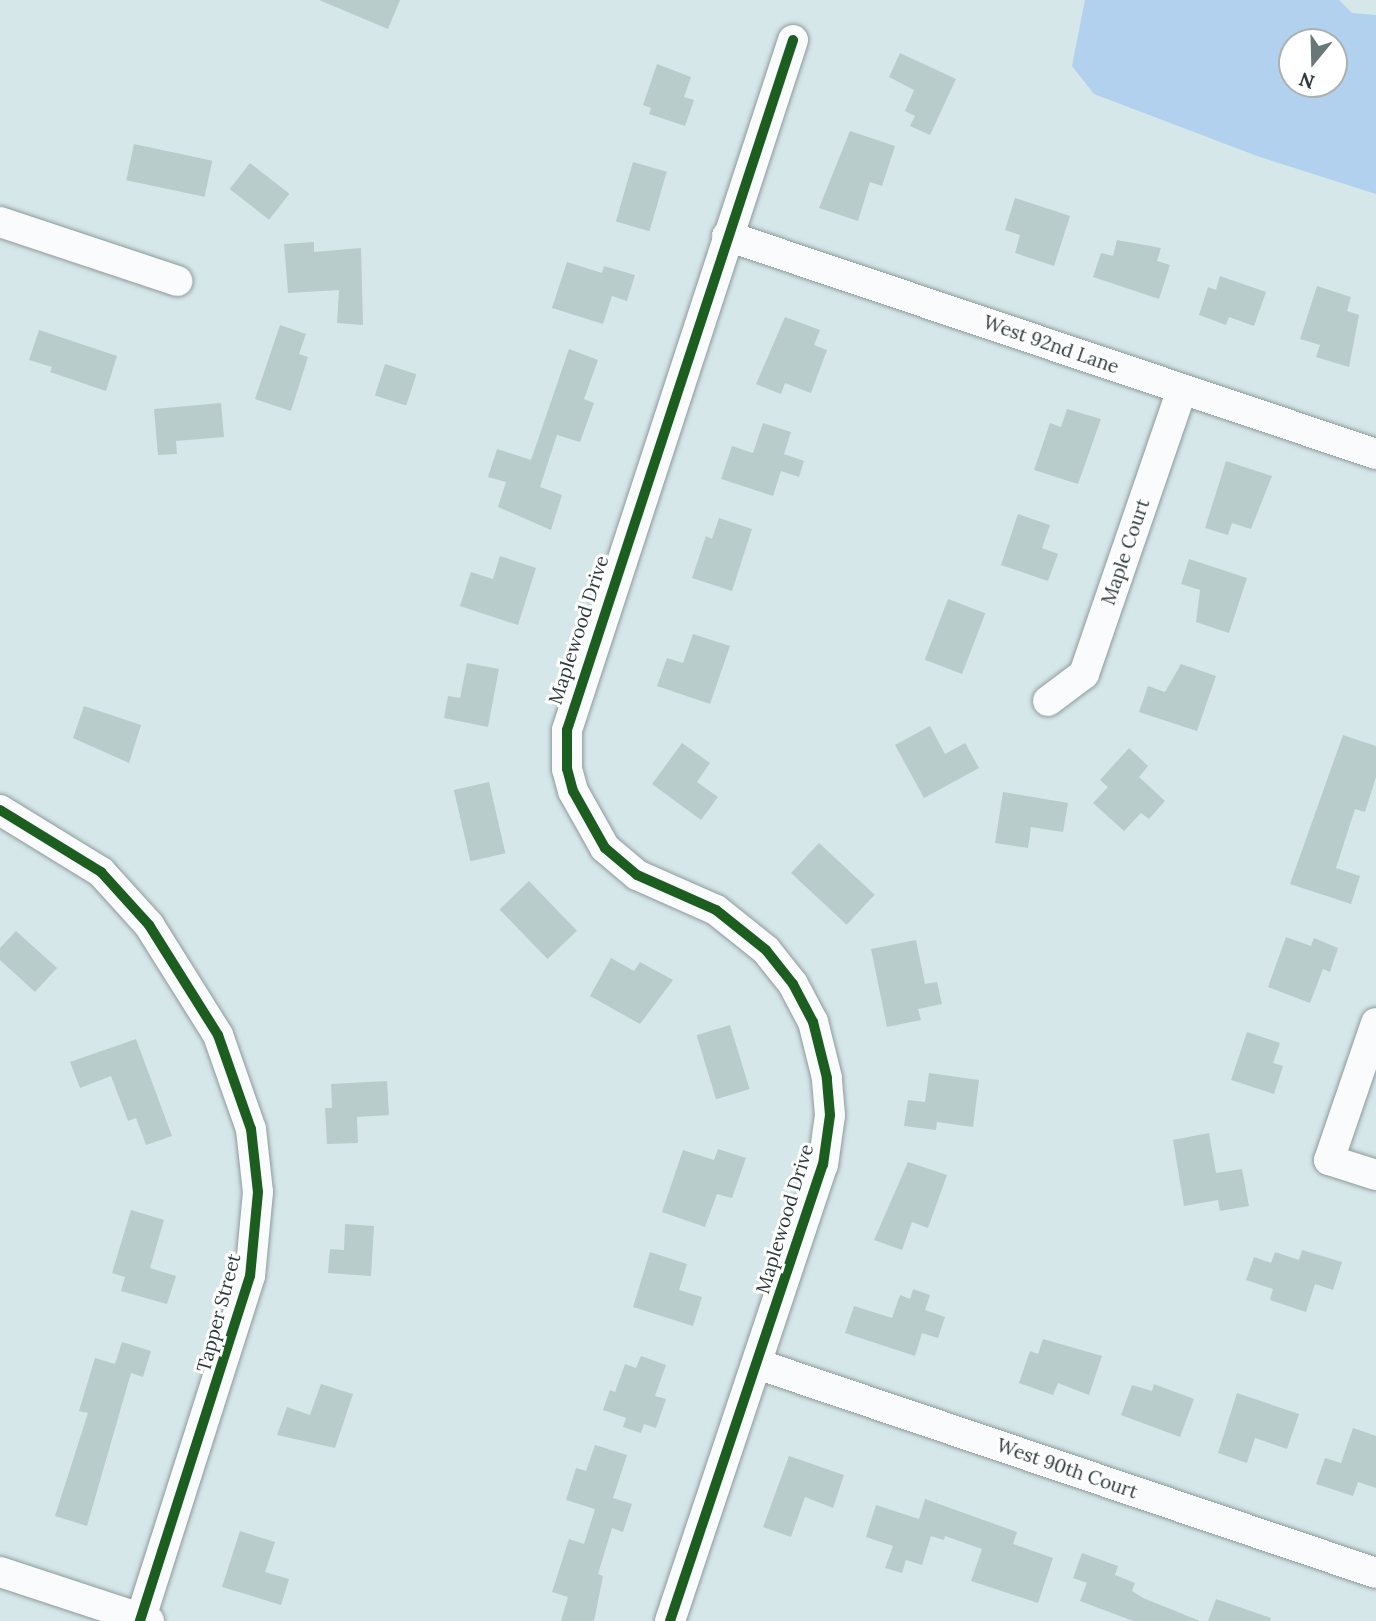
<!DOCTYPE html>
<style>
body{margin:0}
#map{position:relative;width:1376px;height:1621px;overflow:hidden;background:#d6e7e9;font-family:Lora,serif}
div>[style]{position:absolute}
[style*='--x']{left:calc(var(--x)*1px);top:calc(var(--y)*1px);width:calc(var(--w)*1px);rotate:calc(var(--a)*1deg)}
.water>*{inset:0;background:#b1d1ef}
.building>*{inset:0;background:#b7cccb;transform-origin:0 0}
.roads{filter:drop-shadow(0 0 2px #8d9a9c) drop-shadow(0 0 2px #8d9a9c)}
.minor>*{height:30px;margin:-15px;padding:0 15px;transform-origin:15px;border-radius:15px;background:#f9fbfc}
.cycleway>*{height:10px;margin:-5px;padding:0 5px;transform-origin:5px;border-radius:5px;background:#1b5e20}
span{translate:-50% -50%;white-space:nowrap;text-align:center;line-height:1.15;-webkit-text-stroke:6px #fff;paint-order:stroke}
.street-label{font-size:19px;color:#2e3b3c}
.north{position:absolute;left:1278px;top:28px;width:70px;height:70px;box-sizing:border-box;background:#fff;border:2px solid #abb1b1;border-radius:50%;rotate:199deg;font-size:19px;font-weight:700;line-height:28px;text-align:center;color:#2e3b3c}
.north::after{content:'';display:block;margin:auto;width:24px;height:32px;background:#697779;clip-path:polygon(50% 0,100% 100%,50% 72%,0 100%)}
</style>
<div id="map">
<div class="water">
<i style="clip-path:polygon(evenodd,1085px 0,1339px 0,1352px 13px,1376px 15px,1376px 194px,1257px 156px,1094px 94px,1072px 66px,1085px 0,1292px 42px,1334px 42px,1334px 84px,1292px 84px,1292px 42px)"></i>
</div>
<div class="building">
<i style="clip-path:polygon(319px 0,400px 0,388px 29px)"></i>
<i style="clip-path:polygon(900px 53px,956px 79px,930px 135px,910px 126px,915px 116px,905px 111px,914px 90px,889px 77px)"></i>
<i style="clip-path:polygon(657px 64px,691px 77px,684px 97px,694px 100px,685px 126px,649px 114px,651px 108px,643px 105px)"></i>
<i style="clip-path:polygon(850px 131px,895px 146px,882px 186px,870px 182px,858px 221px,819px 208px)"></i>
<i style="left:134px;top:144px;width:80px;height:37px;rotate:12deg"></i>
<i style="left:633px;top:162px;width:35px;height:62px;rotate:16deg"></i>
<i style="left:250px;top:163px;width:50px;height:33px;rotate:38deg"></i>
<i style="clip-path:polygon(1015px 198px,1070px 216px,1054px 266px,1015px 253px,1020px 235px,1005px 230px)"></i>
<i style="clip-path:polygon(1117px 240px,1161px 248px,1157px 261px,1170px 265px,1159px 299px,1093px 277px,1101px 253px,1113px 256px)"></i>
<i style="clip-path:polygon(314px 242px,314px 252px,361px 248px,363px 325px,337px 323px,339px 290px,288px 293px,284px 244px)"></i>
<i style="clip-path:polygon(567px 262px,602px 273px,604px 266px,635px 275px,627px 301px,612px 296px,603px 324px,552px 308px)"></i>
<i style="clip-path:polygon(1220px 276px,1266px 292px,1254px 326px,1229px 317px,1226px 325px,1199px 315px,1208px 287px,1216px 290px)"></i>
<i style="clip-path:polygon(1317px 286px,1351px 297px,1347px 311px,1359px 315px,1349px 367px,1316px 357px,1320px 345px,1300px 339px)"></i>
<i style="clip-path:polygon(785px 317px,820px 330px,814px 345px,827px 350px,811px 393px,785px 383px,781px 394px,756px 384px)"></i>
<i style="clip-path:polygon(280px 325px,306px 334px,299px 354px,308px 357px,291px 411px,255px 399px)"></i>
<i style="clip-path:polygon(39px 330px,117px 356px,106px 391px,50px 372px,52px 367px,29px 360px)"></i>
<i style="clip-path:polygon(569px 349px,598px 360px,584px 399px,594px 403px,580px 442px,557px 435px,540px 487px,562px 495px,551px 530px,498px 507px,506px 482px,488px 477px,497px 449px,531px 460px)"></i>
<i style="left:385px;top:364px;width:33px;height:33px;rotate:18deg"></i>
<i style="clip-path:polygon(221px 403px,224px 437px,176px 441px,177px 454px,158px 455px,154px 409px)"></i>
<i style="clip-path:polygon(1067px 409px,1101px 419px,1078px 484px,1034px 470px,1050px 423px,1061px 427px)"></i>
<i style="clip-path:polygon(763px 423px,791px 432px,784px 454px,804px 461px,799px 477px,781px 471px,773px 496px,721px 479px,732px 446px,753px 453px)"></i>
<i style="clip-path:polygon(1226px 461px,1272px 476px,1251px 529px,1232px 523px,1228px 535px,1205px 528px)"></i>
<i style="clip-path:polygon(1018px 514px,1050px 525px,1042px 548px,1058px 554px,1048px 581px,1001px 565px)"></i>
<i style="clip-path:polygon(719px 518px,752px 529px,732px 591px,692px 578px,706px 536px,712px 539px)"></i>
<i style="clip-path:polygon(500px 556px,536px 568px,518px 625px,460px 606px,471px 572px,493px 579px)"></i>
<i style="clip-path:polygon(1189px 559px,1247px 578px,1229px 633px,1196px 622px,1200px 590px,1181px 584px)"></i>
<i style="left:948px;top:599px;width:40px;height:65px;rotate:21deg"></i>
<i style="clip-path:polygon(693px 634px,730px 646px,710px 704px,657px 686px,667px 658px,683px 663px)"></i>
<i style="clip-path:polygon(467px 663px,499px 669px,488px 727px,444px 718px,448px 696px,460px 698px)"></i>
<i style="clip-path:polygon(1181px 664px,1216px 676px,1197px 731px,1139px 712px,1148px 686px,1165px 692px)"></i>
<i style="clip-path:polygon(84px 706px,141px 725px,129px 763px,73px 738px)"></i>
<i style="clip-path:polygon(930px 726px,945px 754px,965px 743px,979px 768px,924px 798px,895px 745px)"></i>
<i style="clip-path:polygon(1343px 735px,1376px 746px,1376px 777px,1365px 812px,1355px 809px,1336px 868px,1360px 876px,1351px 904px,1290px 884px)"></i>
<i style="clip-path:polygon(682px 743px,710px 763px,697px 782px,718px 797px,701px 820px,652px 784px)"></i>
<i style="clip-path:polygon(1129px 748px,1148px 766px,1139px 777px,1165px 801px,1149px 819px,1141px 813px,1124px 831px,1093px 803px,1108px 787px,1100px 780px)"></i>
<i style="left:489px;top:782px;width:73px;height:36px;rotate:77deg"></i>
<i style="clip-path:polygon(1003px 792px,1068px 803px,1063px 832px,1031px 827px,1028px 848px,995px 843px)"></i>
<i style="left:819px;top:843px;width:76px;height:41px;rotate:43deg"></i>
<i style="left:529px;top:881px;width:69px;height:41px;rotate:46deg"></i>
<i style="clip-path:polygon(16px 931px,57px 968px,35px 992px,0 960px,0 948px)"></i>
<i style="clip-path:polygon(1286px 937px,1311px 946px,1314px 938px,1338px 948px,1330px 972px,1323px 969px,1310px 1003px,1268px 987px)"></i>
<i style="clip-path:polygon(916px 940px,925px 984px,937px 982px,942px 1004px,918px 1009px,921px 1020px,887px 1027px,871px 949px)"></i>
<i style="clip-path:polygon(611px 958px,634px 971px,640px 962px,673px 980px,640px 1024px,590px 996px)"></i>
<i style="left:730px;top:1025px;width:67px;height:35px;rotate:73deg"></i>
<i style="clip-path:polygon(1247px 1032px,1280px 1043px,1273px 1063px,1283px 1066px,1274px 1094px,1231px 1080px)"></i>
<i style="clip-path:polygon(136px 1039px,172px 1136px,146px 1145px,136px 1118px,128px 1121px,111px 1076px,80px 1088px,70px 1062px)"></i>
<i style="clip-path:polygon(929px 1073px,979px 1080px,973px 1127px,937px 1122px,936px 1130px,904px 1126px,908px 1100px,925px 1102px)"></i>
<i style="clip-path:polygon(387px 1081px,389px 1115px,357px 1117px,358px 1143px,327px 1144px,325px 1108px,332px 1108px,331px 1084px)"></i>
<i style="clip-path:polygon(1209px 1133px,1216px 1173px,1242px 1169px,1249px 1206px,1220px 1211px,1218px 1200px,1184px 1206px,1173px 1140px)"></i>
<i style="clip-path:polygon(718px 1149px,746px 1158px,732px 1198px,717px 1194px,705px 1227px,662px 1212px,683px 1150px,714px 1160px)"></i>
<i style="clip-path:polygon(908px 1162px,947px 1175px,928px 1228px,912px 1222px,902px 1250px,874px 1240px)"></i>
<i style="clip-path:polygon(131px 1210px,164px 1220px,150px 1268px,176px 1276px,167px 1304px,121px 1291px,125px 1277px,112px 1273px)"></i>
<i style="clip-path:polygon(345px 1224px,374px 1226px,371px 1276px,328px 1273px,330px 1249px,344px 1250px)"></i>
<i style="clip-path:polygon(1302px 1250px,1342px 1262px,1333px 1290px,1315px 1284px,1306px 1312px,1270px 1300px,1273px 1289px,1246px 1280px,1254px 1257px,1271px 1263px,1275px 1252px,1299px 1260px)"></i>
<i style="clip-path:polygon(650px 1252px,687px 1264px,679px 1290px,702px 1297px,693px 1326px,633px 1307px)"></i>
<i style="clip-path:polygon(913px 1289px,930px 1295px,925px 1310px,945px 1317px,938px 1338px,922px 1333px,915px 1356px,845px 1333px,854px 1306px,892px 1318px,900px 1295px,910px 1299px)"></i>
<i style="clip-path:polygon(1043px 1339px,1102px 1356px,1089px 1395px,1058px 1383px,1053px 1395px,1019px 1383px,1030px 1351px,1038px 1354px)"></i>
<i style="clip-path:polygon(122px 1342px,151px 1351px,143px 1377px,131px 1373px,87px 1526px,55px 1516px,88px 1413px,79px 1411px,95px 1358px,115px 1364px)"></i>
<i style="clip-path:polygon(641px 1356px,666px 1365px,655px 1396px,666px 1399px,656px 1428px,644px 1424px,641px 1433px,623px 1427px,626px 1418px,603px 1410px,610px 1390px,615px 1392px,625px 1364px,636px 1368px)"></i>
<i style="clip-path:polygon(321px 1384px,353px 1394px,335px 1448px,277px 1435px,287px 1407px,310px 1415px)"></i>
<i style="clip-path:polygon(1154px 1384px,1194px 1399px,1180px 1437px,1121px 1415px,1132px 1385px,1152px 1391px)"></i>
<i style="clip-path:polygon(1237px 1393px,1299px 1414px,1287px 1449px,1255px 1438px,1247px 1463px,1218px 1453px)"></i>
<i style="clip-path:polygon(1353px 1428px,1376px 1436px,1376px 1488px,1358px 1482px,1353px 1496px,1316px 1484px,1325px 1458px,1341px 1463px)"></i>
<i style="clip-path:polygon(595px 1445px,627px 1455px,613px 1498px,632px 1504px,623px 1532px,612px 1528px,598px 1574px,603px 1576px,594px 1621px,561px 1621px,568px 1597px,552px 1592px,569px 1539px,584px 1544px,595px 1509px,566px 1500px,576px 1468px,586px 1471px)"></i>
<i style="clip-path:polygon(789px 1456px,844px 1475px,833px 1508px,805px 1497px,791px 1537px,763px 1527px)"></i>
<i style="clip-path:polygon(925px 1499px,1017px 1532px,1013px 1544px,1053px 1558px,1038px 1603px,971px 1581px,982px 1549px,945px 1536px,944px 1540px,931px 1536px,922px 1565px,906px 1560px,902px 1573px,885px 1568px,893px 1546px,866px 1537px,876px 1505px,919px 1519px)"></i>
<i style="clip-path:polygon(240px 1531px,275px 1542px,265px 1572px,289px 1579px,281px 1605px,222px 1587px)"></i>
<i style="clip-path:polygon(1082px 1553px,1118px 1566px,1115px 1575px,1135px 1583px,1132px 1591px,1143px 1598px,1200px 1621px,1133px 1621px,1080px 1601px,1087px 1583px,1073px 1578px)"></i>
<i style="clip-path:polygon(1216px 1599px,1271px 1618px,1270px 1621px,1208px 1621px)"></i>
</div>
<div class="roads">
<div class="minor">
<i style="--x:0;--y:222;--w:187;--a:18.4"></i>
<i style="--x:727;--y:236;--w:685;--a:18.57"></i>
<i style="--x:1048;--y:701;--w:45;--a:-36.9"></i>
<i style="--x:1084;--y:674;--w:301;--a:-71"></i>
<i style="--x:0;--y:810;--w:119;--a:31.5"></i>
<i style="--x:101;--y:872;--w:72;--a:47.8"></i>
<i style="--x:149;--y:925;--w:130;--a:57.9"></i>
<i style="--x:218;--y:1035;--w:100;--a:70.7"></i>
<i style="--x:251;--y:1129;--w:63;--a:83.7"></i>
<i style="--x:258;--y:1192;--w:84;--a:95.4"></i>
<i style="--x:250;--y:1276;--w:362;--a:107.7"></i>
<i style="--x:1376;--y:1023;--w:145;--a:108.9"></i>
<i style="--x:1329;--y:1160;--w:49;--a:17.7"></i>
<i style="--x:757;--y:1364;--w:653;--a:18.66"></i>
<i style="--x:0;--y:1572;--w:157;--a:18.2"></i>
<i style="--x:670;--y:1621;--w:481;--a:-71.5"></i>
<i style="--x:823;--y:1165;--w:50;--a:-82"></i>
<i style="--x:830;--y:1115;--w:37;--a:-95"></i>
<i style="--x:827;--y:1078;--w:58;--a:-104"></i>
<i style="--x:813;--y:1022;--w:43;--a:-117.8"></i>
<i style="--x:793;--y:984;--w:43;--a:-128.5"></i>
<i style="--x:766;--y:950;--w:64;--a:-141.3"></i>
<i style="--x:716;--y:910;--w:86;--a:-156.1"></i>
<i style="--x:637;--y:875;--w:42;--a:-139.8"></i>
<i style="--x:605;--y:848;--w:65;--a:-119.3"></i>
<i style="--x:573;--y:791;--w:23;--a:-105"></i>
<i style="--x:567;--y:769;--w:39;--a:-90"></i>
<i style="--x:567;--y:730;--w:726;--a:-71.86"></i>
</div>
</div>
<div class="cycleway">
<i style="--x:0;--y:810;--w:119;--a:31.5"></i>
<i style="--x:101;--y:872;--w:72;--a:47.8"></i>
<i style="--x:149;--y:925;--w:130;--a:57.9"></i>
<i style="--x:218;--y:1035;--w:100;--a:70.7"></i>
<i style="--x:251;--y:1129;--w:63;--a:83.7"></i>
<i style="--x:258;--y:1192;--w:84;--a:95.4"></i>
<i style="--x:250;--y:1276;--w:362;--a:107.7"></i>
<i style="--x:670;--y:1621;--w:481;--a:-71.5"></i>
<i style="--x:823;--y:1165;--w:50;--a:-82"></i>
<i style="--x:830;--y:1115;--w:37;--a:-95"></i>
<i style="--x:827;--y:1078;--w:58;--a:-104"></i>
<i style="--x:813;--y:1022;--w:43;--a:-117.8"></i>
<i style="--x:793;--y:984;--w:43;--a:-128.5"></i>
<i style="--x:766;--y:950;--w:64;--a:-141.3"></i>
<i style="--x:716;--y:910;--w:86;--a:-156.1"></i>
<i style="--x:637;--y:875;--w:42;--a:-139.8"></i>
<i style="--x:605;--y:848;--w:65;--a:-119.3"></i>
<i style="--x:573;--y:791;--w:23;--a:-105"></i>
<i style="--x:567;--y:769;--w:39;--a:-90"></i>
<i style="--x:567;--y:730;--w:726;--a:-71.86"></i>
</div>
<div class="street-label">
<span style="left:1051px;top:345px;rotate:19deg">West 92nd Lane</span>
<span style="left:1126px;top:552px;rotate:-71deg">Maple Court</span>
<span style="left:579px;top:630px;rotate:-72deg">Maplewood Drive</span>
<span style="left:785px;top:1219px;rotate:-73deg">Maplewood Drive</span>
<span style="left:219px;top:1313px;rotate:-75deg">Tapper Street</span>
<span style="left:1067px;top:1469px;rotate:19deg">West 90th Court</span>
</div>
<div class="north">N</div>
</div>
